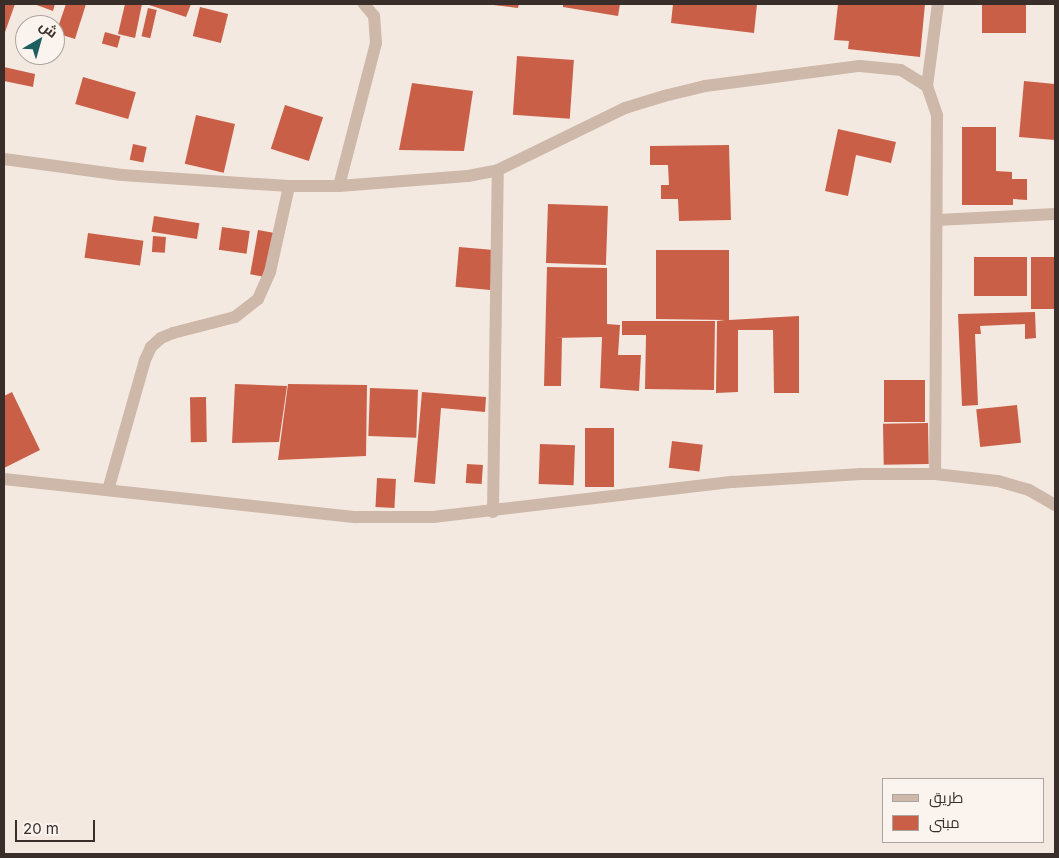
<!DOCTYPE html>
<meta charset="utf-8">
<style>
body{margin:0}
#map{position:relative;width:1059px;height:858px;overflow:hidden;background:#f4e9e0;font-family:Inter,Cairo,sans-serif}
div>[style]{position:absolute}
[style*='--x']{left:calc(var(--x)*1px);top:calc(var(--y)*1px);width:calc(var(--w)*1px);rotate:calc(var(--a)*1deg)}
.building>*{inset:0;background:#ca5f48;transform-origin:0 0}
.minor>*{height:12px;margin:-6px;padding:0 6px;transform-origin:6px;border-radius:6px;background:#cdb8aa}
span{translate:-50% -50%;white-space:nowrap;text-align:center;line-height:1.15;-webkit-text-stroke:4px #fbf3ed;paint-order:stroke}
.frame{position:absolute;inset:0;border:5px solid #3a2e2a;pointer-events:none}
.legend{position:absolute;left:882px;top:778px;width:162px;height:65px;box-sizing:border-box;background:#fbf3ed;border:1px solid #aea49f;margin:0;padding:6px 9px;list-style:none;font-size:15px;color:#3a2e2a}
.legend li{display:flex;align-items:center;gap:10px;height:25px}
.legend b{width:25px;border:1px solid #aea49f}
.north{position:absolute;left:15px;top:15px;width:50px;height:50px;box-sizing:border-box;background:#fbf3ed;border:1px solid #aea49f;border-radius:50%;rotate:38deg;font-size:14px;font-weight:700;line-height:20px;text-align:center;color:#3a2e2a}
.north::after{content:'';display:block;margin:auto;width:18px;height:22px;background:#1d5e5e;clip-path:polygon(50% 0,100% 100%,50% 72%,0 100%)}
.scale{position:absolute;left:15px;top:820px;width:80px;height:22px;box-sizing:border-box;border:2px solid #3a2e2a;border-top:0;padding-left:6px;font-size:15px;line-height:18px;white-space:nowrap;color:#3a2e2a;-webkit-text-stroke:4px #fbf3ed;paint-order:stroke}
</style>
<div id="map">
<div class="building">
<i style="clip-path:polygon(4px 4px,15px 4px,4px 35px)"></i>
<i style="clip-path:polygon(34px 4px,55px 4px,53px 11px)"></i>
<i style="clip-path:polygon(66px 4px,86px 4px,75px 39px,56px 33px)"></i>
<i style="clip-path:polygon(125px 4px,142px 4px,135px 38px,118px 34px)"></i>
<i style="clip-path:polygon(146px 4px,191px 4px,186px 17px)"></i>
<i style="clip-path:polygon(485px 4px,519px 4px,518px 8px)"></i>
<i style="clip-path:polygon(563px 4px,620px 4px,618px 16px,563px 7px)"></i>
<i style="clip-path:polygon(673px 4px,757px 4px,754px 33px,671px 23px)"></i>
<i style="clip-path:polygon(838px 4px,925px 4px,920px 57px,848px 49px,849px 41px,834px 40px)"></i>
<i style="left:982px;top:4px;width:44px;height:29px"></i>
<i style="left:200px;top:7px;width:29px;height:30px;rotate:14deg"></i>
<i style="left:148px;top:8px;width:9px;height:29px;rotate:13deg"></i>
<i style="left:105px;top:32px;width:16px;height:12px;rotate:15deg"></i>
<i style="left:517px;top:56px;width:57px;height:59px;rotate:4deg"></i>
<i style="clip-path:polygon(4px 67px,35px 74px,33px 87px,4px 81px)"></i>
<i style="left:83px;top:77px;width:55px;height:28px;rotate:16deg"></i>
<i style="clip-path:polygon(1024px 81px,1055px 84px,1055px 140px,1019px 137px)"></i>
<i style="clip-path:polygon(412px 83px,473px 91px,464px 151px,399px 150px)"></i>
<i style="left:285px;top:105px;width:40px;height:46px;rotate:18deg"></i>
<i style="left:196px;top:115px;width:40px;height:50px;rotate:13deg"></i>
<i style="clip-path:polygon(962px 127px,996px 127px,996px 171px,1012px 172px,1012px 179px,1027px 179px,1027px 200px,1013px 199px,1013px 205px,962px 205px)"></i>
<i style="clip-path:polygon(838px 129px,896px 142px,891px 163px,856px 155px,848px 196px,825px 191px)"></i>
<i style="left:133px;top:144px;width:14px;height:16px;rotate:12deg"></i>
<i style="clip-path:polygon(729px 145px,731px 220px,679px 221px,678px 199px,661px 199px,661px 185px,669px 185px,668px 165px,650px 165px,650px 146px)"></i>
<i style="left:548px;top:204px;width:60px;height:59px;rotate:2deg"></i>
<i style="left:154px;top:216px;width:46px;height:16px;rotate:9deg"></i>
<i style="left:222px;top:227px;width:28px;height:23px;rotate:8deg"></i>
<i style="left:258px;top:230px;width:17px;height:45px;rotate:10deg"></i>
<i style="left:88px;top:233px;width:56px;height:25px;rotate:8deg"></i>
<i style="left:153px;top:236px;width:13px;height:16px;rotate:4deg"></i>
<i style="left:459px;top:247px;width:35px;height:40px;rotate:5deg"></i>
<i style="clip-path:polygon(656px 250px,729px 250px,729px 320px,799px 316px,799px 393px,774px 393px,773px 330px,738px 330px,738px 392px,716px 393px,717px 321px,725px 320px,656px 319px)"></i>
<i style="left:974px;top:257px;width:53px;height:39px"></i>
<i style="left:1055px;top:257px;width:52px;height:24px;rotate:90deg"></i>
<i style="clip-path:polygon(547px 267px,607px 268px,607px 324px,620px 325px,618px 355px,641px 355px,639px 391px,600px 388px,602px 337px,555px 338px,562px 338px,561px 386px,544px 386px)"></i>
<i style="clip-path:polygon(1035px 312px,1036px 338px,1025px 339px,1025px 324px,980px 326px,981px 334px,975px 334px,978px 405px,962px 406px,958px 314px)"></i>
<i style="clip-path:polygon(622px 321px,715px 321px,714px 390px,645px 389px,646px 335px,622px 335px)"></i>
<i style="left:884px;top:380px;width:41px;height:42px"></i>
<i style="clip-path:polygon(235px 384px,287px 386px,279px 442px,232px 443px)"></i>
<i style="clip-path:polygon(288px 384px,367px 385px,366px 456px,278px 460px)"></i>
<i style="left:370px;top:388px;width:48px;height:48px;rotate:2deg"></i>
<i style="clip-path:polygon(12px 392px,40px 450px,4px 468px,4px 396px)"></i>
<i style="clip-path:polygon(422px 392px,486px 397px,485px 412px,441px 408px,435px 484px,414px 482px)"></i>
<i style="left:206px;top:397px;width:45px;height:16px;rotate:89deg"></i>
<i style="left:1017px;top:405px;width:38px;height:41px;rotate:84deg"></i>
<i style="left:928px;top:423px;width:41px;height:45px;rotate:89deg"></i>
<i style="left:585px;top:428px;width:29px;height:59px"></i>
<i style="left:672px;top:441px;width:31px;height:27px;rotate:7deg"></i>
<i style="left:540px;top:444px;width:35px;height:40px;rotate:2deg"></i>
<i style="left:467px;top:464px;width:16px;height:19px;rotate:4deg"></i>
<i style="left:377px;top:478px;width:19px;height:29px;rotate:3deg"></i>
</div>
<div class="minor">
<i style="--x:927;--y:86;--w:83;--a:-82.4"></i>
<i style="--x:4;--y:159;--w:119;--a:7.7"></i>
<i style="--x:122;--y:175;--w:167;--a:3.8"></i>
<i style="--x:289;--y:186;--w:50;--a:0"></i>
<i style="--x:339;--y:186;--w:129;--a:-4.4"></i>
<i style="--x:468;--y:176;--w:31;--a:-11"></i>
<i style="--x:498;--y:170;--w:141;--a:-26"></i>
<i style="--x:625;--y:108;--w:41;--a:-17.1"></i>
<i style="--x:664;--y:96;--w:42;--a:-13.7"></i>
<i style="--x:705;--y:86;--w:156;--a:-7.4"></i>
<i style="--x:860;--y:66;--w:41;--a:5.6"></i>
<i style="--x:901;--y:70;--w:31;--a:32"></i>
<i style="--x:927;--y:86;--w:31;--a:71"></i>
<i style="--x:937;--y:115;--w:359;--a:90.3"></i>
<i style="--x:339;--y:186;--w:148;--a:-75.5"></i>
<i style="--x:376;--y:43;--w:27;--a:-94"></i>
<i style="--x:374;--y:16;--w:16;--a:-130"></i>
<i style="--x:937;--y:220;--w:118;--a:-2.9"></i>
<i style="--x:4;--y:479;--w:354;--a:6.2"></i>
<i style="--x:356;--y:517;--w:77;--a:0"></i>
<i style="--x:433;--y:517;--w:302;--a:-6.7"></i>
<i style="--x:733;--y:482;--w:128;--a:-3.6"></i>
<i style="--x:861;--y:474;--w:74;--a:0"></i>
<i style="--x:935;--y:474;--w:63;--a:6.3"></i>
<i style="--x:998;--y:481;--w:32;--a:16"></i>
<i style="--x:1029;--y:490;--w:30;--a:30"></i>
<i style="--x:108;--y:490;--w:135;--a:-74.1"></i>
<i style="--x:145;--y:360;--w:14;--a:-65"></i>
<i style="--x:151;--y:347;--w:13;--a:-42"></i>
<i style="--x:161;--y:338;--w:13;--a:-23"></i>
<i style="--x:173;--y:333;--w:64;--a:-14.5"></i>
<i style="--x:235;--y:317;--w:29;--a:-38"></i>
<i style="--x:258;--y:299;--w:30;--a:-66"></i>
<i style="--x:270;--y:272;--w:88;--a:-77.5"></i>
<i style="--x:493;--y:512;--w:342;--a:-89.2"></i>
</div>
<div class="frame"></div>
<ul class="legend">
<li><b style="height:6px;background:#cdb8aa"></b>طريق</li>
<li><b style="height:14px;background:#ca5f48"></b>مبنى</li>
</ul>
<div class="north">ش</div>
<div class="scale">20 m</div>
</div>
